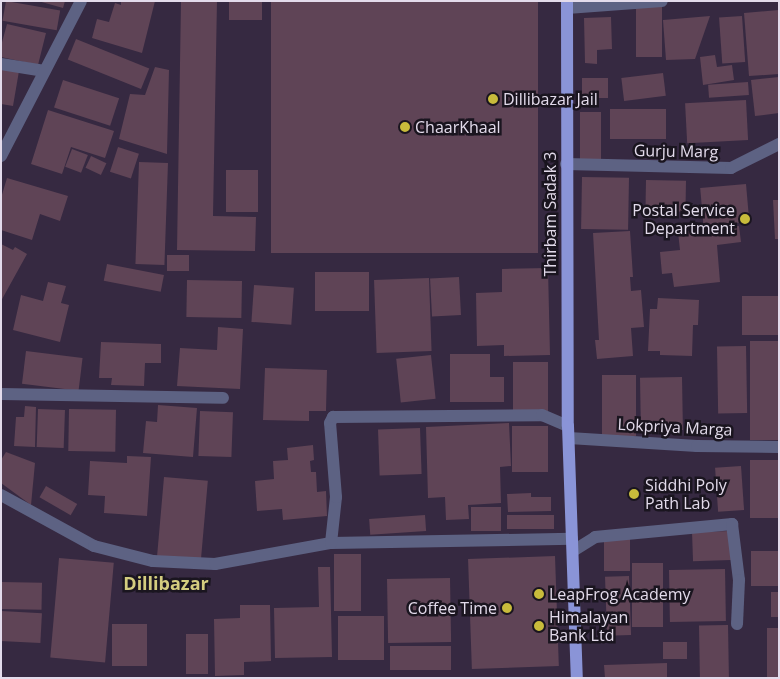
<!DOCTYPE html>
<style>
body{margin:0}
#map{position:relative;width:780px;height:679px;overflow:hidden;background:#362941;font-family:"Open Sans",sans-serif}
div>[style]{position:absolute}
[style*='--x']{left:calc(var(--x)*1px);top:calc(var(--y)*1px);width:calc(var(--w)*1px);rotate:calc(var(--a)*1deg)}
.building>*{inset:0;background:#5f4456;transform-origin:0 0}
.minor>*{height:12px;margin:-6px;padding:0 6px;transform-origin:6px;border-radius:6px;background:#5d6283}
.major>*{height:12px;margin:-6px;padding:0 6px;transform-origin:6px;border-radius:6px;background:#8a94d7}
.dots>*{width:14px;height:14px;translate:-50% -50%;box-sizing:border-box;border:2px solid #1a151f;border-radius:50%}
span{translate:-50% -50%;white-space:nowrap;text-align:center;line-height:1.15;-webkit-text-stroke:5px #1a151f;paint-order:stroke}
.poi-label{font-size:16px;color:#e3dbeb}
.left{translate:0 -50%;text-align:left}
.right{translate:-100% -50%;text-align:right}
.street-label{font-size:16px;color:#e3dbeb}
.neighbourhood-label{font-size:18px;color:#d4cd7f;font-weight:700}
.frame{position:absolute;inset:0;border:2px solid #e3dbeb;pointer-events:none}
</style>
<div id="map">
<div class="building">
<i style="left:6px;top:1px;width:55px;height:20px;rotate:10deg"></i>
<i style="clip-path:polygon(38px 1px,65px 1px,63px 8px)"></i>
<i style="clip-path:polygon(121px 1px,155px 1px,142px 53px,92px 38px,97px 19px,109px 22px,115px 3px,121px 5px)"></i>
<i style="clip-path:polygon(181px 1px,217px 1px,213px 216px,256px 217px,255px 251px,177px 250px)"></i>
<i style="left:229px;top:1px;width:33px;height:19px"></i>
<i style="left:271px;top:1px;width:267px;height:252px"></i>
<i style="left:662px;top:5px;width:52px;height:26px;rotate:90deg"></i>
<i style="clip-path:polygon(779px 10px,779px 74px,749px 76px,744px 13px)"></i>
<i style="clip-path:polygon(710px 16px,695px 59px,666px 60px,663px 20px)"></i>
<i style="left:742px;top:16px;width:46px;height:23px;rotate:86deg"></i>
<i style="clip-path:polygon(611px 17px,612px 49px,597px 50px,597px 64px,585px 63px,584px 18px)"></i>
<i style="clip-path:polygon(7px 24px,46px 33px,38px 65px,1px 57px,1px 46px)"></i>
<i style="left:76px;top:39px;width:79px;height:22px;rotate:22deg"></i>
<i style="clip-path:polygon(715px 55px,717px 67px,732px 65px,734px 80px,703px 85px,700px 57px)"></i>
<i style="clip-path:polygon(155px 67px,169px 70px,167px 154px,119px 139px,130px 94px,145px 95px)"></i>
<i style="clip-path:polygon(1px 68px,19px 71px,13px 106px,1px 104px)"></i>
<i style="left:663px;top:73px;width:23px;height:42px;rotate:83deg"></i>
<i style="clip-path:polygon(779px 77px,779px 113px,755px 116px,751px 80px)"></i>
<i style="left:608px;top:78px;width:20px;height:26px;rotate:90deg"></i>
<i style="left:63px;top:80px;width:59px;height:29px;rotate:18deg"></i>
<i style="left:748px;top:82px;width:13px;height:40px;rotate:86deg"></i>
<i style="left:746px;top:100px;width:40px;height:61px;rotate:87deg"></i>
<i style="left:666px;top:109px;width:30px;height:56px;rotate:90deg"></i>
<i style="clip-path:polygon(48px 110px,114px 131px,105px 158px,71px 147px,62px 174px,31px 164px)"></i>
<i style="left:580px;top:112px;width:21px;height:47px"></i>
<i style="left:118px;top:147px;width:22px;height:26px;rotate:18deg"></i>
<i style="left:72px;top:149px;width:17px;height:19px;rotate:21deg"></i>
<i style="left:91px;top:156px;width:17px;height:13px;rotate:25deg"></i>
<i style="left:139px;top:162px;width:29px;height:102px;rotate:2deg"></i>
<i style="left:226px;top:170px;width:32px;height:42px"></i>
<i style="left:582px;top:177px;width:47px;height:52px;rotate:1deg"></i>
<i style="clip-path:polygon(7px 178px,68px 196px,60px 221px,40px 214px,32px 240px,1px 230px,1px 198px)"></i>
<i style="left:646px;top:180px;width:40px;height:31px;rotate:1deg"></i>
<i style="left:746px;top:184px;width:38px;height:46px;rotate:85deg"></i>
<i style="clip-path:polygon(773px 200px,779px 200px,779px 239px,775px 239px)"></i>
<i style="clip-path:polygon(739px 226px,741px 242px,717px 245px,720px 282px,674px 287px,672px 273px,662px 274px,660px 252px,680px 250px,678px 232px)"></i>
<i style="clip-path:polygon(630px 231px,633px 277px,630px 277px,631px 291px,641px 290px,644px 327px,631px 328px,633px 356px,597px 359px,595px 340px,599px 340px,593px 233px)"></i>
<i style="clip-path:polygon(1px 244px,13px 250px,15px 247px,27px 254px,1px 301px)"></i>
<i style="left:167px;top:255px;width:22px;height:16px"></i>
<i style="left:107px;top:264px;width:58px;height:17px;rotate:11deg"></i>
<i style="clip-path:polygon(548px 268px,550px 355px,504px 356px,504px 345px,477px 346px,476px 293px,502px 292px,502px 269px)"></i>
<i style="left:369px;top:272px;width:39px;height:54px;rotate:90deg"></i>
<i style="left:459px;top:277px;width:38px;height:29px;rotate:87deg"></i>
<i style="left:429px;top:278px;width:73px;height:55px;rotate:88deg"></i>
<i style="left:187px;top:280px;width:55px;height:37px;rotate:1deg"></i>
<i style="clip-path:polygon(48px 282px,66px 286px,61px 303px,69px 305px,60px 342px,13px 330px,21px 295px,43px 301px)"></i>
<i style="left:254px;top:285px;width:40px;height:37px;rotate:4deg"></i>
<i style="left:779px;top:296px;width:39px;height:37px;rotate:90deg"></i>
<i style="clip-path:polygon(658px 298px,699px 300px,698px 325px,693px 325px,692px 356px,660px 355px,660px 351px,648px 351px,650px 309px,657px 309px)"></i>
<i style="clip-path:polygon(218px 327px,243px 329px,240px 389px,177px 386px,180px 348px,217px 350px)"></i>
<i style="left:779px;top:341px;width:99px;height:29px;rotate:90deg"></i>
<i style="clip-path:polygon(101px 342px,161px 344px,161px 363px,145px 363px,144px 386px,111px 385px,112px 378px,99px 378px)"></i>
<i style="left:746px;top:346px;width:67px;height:29px;rotate:89deg"></i>
<i style="left:26px;top:351px;width:57px;height:33px;rotate:7deg"></i>
<i style="clip-path:polygon(450px 354px,490px 354px,490px 377px,504px 377px,504px 402px,450px 402px)"></i>
<i style="left:431px;top:355px;width:44px;height:35px;rotate:84deg"></i>
<i style="left:513px;top:362px;width:35px;height:49px"></i>
<i style="clip-path:polygon(265px 368px,327px 370px,326px 411px,309px 411px,309px 421px,263px 420px)"></i>
<i style="left:602px;top:375px;width:34px;height:61px"></i>
<i style="left:682px;top:377px;width:53px;height:42px;rotate:89deg"></i>
<i style="clip-path:polygon(158px 405px,197px 408px,193px 457px,143px 453px,146px 421px,157px 422px)"></i>
<i style="clip-path:polygon(25px 406px,36px 407px,35px 447px,14px 446px,16px 417px,24px 417px)"></i>
<i style="left:38px;top:409px;width:27px;height:38px;rotate:2deg"></i>
<i style="left:69px;top:409px;width:47px;height:42px;rotate:1deg"></i>
<i style="left:200px;top:411px;width:33px;height:45px;rotate:2deg"></i>
<i style="clip-path:polygon(509px 423px,511px 466px,500px 467px,501px 503px,468px 505px,469px 519px,446px 520px,445px 497px,428px 498px,426px 427px)"></i>
<i style="left:512px;top:426px;width:36px;height:46px"></i>
<i style="left:420px;top:428px;width:46px;height:42px;rotate:88deg"></i>
<i style="clip-path:polygon(313px 445px,314px 460px,310px 461px,311px 472px,316px 472px,317px 492px,326px 491px,327px 516px,283px 520px,282px 509px,257px 511px,255px 481px,274px 479px,273px 461px,288px 460px,287px 448px)"></i>
<i style="clip-path:polygon(6px 452px,35px 463px,31px 505px,1px 483px,1px 460px)"></i>
<i style="clip-path:polygon(127px 456px,151px 457px,147px 516px,104px 513px,105px 496px,88px 495px,90px 461px,127px 463px)"></i>
<i style="left:750px;top:460px;width:29px;height:58px"></i>
<i style="left:741px;top:466px;width:44px;height:26px;rotate:86deg"></i>
<i style="left:164px;top:477px;width:44px;height:81px;rotate:5deg"></i>
<i style="left:46px;top:486px;width:36px;height:13px;rotate:30deg"></i>
<i style="clip-path:polygon(531px 493px,531px 497px,551px 497px,551px 511px,508px 512px,507px 494px)"></i>
<i style="left:471px;top:507px;width:30px;height:24px"></i>
<i style="left:425px;top:515px;width:16px;height:56px;rotate:86deg"></i>
<i style="left:507px;top:515px;width:47px;height:14px"></i>
<i style="left:730px;top:531px;width:29px;height:38px;rotate:88deg"></i>
<i style="left:604px;top:539px;width:26px;height:32px"></i>
<i style="left:751px;top:551px;width:28px;height:35px"></i>
<i style="left:334px;top:554px;width:27px;height:57px"></i>
<i style="left:555px;top:556px;width:110px;height:87px;rotate:88deg"></i>
<i style="left:59px;top:558px;width:55px;height:100px;rotate:5deg"></i>
<i style="left:632px;top:563px;width:31px;height:64px"></i>
<i style="clip-path:polygon(318px 567px,330px 567px,332px 657px,275px 658px,274px 608px,319px 607px)"></i>
<i style="left:725px;top:569px;width:52px;height:56px;rotate:89deg"></i>
<i style="left:629px;top:576px;width:59px;height:24px;rotate:88deg"></i>
<i style="left:450px;top:578px;width:64px;height:63px;rotate:89deg"></i>
<i style="left:1px;top:582px;width:41px;height:27px;rotate:1deg"></i>
<i style="left:771px;top:592px;width:8px;height:25px"></i>
<i style="clip-path:polygon(240px 605px,270px 605px,271px 661px,244px 662px,244px 675px,215px 676px,214px 619px,240px 618px)"></i>
<i style="left:1px;top:611px;width:41px;height:30px;rotate:3deg"></i>
<i style="left:384px;top:616px;width:44px;height:46px;rotate:90deg"></i>
<i style="left:112px;top:624px;width:35px;height:42px"></i>
<i style="left:728px;top:625px;width:53px;height:29px;rotate:89deg"></i>
<i style="left:767px;top:628px;width:12px;height:50px"></i>
<i style="left:186px;top:634px;width:22px;height:40px"></i>
<i style="left:687px;top:642px;width:17px;height:24px;rotate:90deg"></i>
<i style="left:390px;top:646px;width:61px;height:24px"></i>
<i style="clip-path:polygon(667px 663px,667px 678px,605px 678px,604px 665px)"></i>
</div>
<div class="minor">
<i style="--x:567;--y:8;--w:95;--a:-4.2"></i>
<i style="--x:1;--y:64;--w:44;--a:9.2"></i>
<i style="--x:1;--y:156;--w:174;--a:-62.7"></i>
<i style="--x:566;--y:164;--w:165;--a:1.4"></i>
<i style="--x:731;--y:168;--w:54;--a:-26.6"></i>
<i style="--x:1;--y:394;--w:222;--a:1"></i>
<i style="--x:569;--y:438;--w:128;--a:3.6"></i>
<i style="--x:697;--y:446;--w:82;--a:0.7"></i>
<i style="--x:1;--y:495;--w:106;--a:28.7"></i>
<i style="--x:94;--y:546;--w:61;--a:14.3"></i>
<i style="--x:153;--y:561;--w:62;--a:2.8"></i>
<i style="--x:215;--y:564;--w:118;--a:-10.3"></i>
<i style="--x:331;--y:543;--w:241;--a:-1"></i>
<i style="--x:331;--y:543;--w:46;--a:-83.8"></i>
<i style="--x:336;--y:497;--w:74;--a:-94.6"></i>
<i style="--x:330;--y:423;--w:7;--a:-63"></i>
<i style="--x:333;--y:417;--w:209;--a:-0.5"></i>
<i style="--x:542;--y:415;--w:28;--a:23"></i>
<i style="--x:573;--y:551;--w:26;--a:-32"></i>
<i style="--x:595;--y:537;--w:138;--a:-5.4"></i>
<i style="--x:732;--y:524;--w:56;--a:82.9"></i>
<i style="--x:739;--y:580;--w:44;--a:92.6"></i>
</div>
<div class="major">
<i style="--x:567;--y:1;--w:425;--a:89.9"></i>
<i style="--x:568;--y:426;--w:252;--a:88"></i>
</div>
<div class="dots">
<i style="left:493px;top:99px;background:#c8bb3b"></i>
<i style="left:405px;top:127px;background:#c8bb3b"></i>
<i style="left:745px;top:219px;background:#c8bb3b"></i>
<i style="left:634px;top:494px;background:#c8bb3b"></i>
<i style="left:539px;top:594px;background:#c8bb3b"></i>
<i style="left:507px;top:608px;background:#c8bb3b"></i>
<i style="left:539px;top:626px;background:#c8bb3b"></i>
</div>
<div class="poi-label">
<span class="left" style="left:503px;top:99px">Dillibazar Jail</span>
<span class="left" style="left:415px;top:127px">ChaarKhaal</span>
<span class="right" style="left:735px;top:219px">Postal Service<br>Department</span>
<span class="left" style="left:645px;top:494px">Siddhi Poly<br>Path Lab</span>
<span class="left" style="left:549px;top:594px">LeapFrog Academy</span>
<span class="right" style="left:497px;top:608px">Coffee Time</span>
<span class="left" style="left:549px;top:626px">Himalayan<br>Bank Ltd</span>
</div>
<div class="street-label">
<span style="left:676px;top:151px;rotate:1deg">Gurju Marg</span>
<span style="left:550px;top:214px;rotate:-90deg">Thirbam Sadak 3</span>
<span style="left:675px;top:427px;rotate:3deg">Lokpriya Marga</span>
</div>
<div class="neighbourhood-label">
<span style="left:166px;top:583px">Dillibazar</span>
</div>
<div class="frame"></div>
</div>
